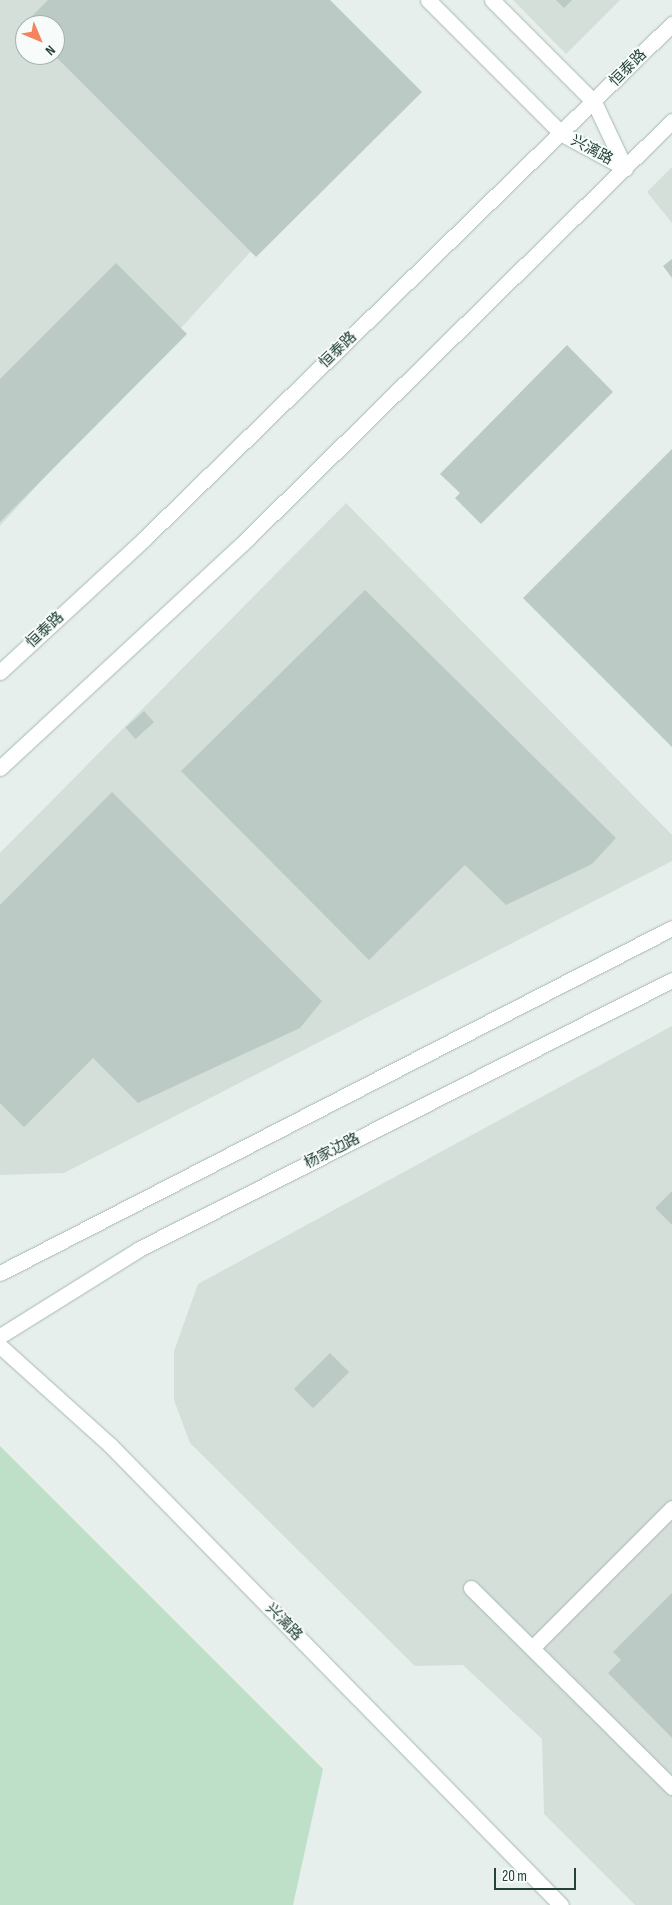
<!DOCTYPE html>
<meta charset="utf-8">
<style>
body{margin:0}
#map{position:relative;width:672px;height:1905px;overflow:hidden;background:#e6efeb;font-family:"Sofia Sans Condensed","Noto Sans SC",sans-serif}
div>[style]{position:absolute}
[style*='--x']{left:calc(var(--x)*1px);top:calc(var(--y)*1px);width:calc(var(--w)*1px);rotate:calc(var(--a)*1deg)}
.built>*{inset:0;background:#d4dfda}
.green>*{inset:0;background:#bfe0c8}
.building>*{inset:0;background:#bbcac4;transform-origin:0 0}
.roads{filter:drop-shadow(0 0 1px #a8b8b2) drop-shadow(0 0 1px #a8b8b2)}
.minor>*{height:15px;margin:-7.5px;padding:0 7.5px;transform-origin:7.5px;border-radius:7.5px;background:#fff}
span{translate:-50% -50%;white-space:nowrap;text-align:center;line-height:1.15;-webkit-text-stroke:4px #f7fbf9;paint-order:stroke}
.street-label{font-size:15px;color:#24423a}
.north{position:absolute;left:15px;top:15px;width:50px;height:50px;box-sizing:border-box;background:#f7fbf9;border:1px solid #a3b1ad;border-radius:50%;rotate:135deg;font-size:14px;font-weight:700;line-height:20px;text-align:center;color:#24423a}
.north::after{content:'';display:block;margin:auto;width:18px;height:22px;background:#f4845f;clip-path:polygon(50% 0,100% 100%,50% 72%,0 100%)}
.scale{position:absolute;left:494px;top:1868px;width:82px;height:22px;box-sizing:border-box;border:2px solid #24423a;border-top:0;padding-left:6px;font-size:15px;line-height:18px;white-space:nowrap;color:#24423a;-webkit-text-stroke:4px #f7fbf9;paint-order:stroke}
</style>
<div id="map">
<div class="built">
<i style="clip-path:polygon(evenodd,0 0,145px 0,318px 178px,0 526px,0 0,25px 25px,55px 25px,55px 55px,25px 55px,25px 25px)"></i>
<i style="clip-path:polygon(513px 0,620px 0,566px 54px)"></i>
<i style="clip-path:polygon(672px 167px,672px 223px,647px 192px)"></i>
<i style="clip-path:polygon(346px 503px,672px 835px,672px 861px,64px 1173px,0 1175px,0 853px)"></i>
<i style="clip-path:polygon(672px 1026px,672px 1905px,635px 1905px,544px 1814px,542px 1739px,463px 1665px,415px 1666px,190px 1443px,174px 1400px,174px 1351px,198px 1284px)"></i>
</div>
<div class="green">
<i style="clip-path:polygon(0 1446px,323px 1769px,293px 1905px,0 1905px)"></i>
</div>
<div class="building">
<i style="clip-path:polygon(48px 0,330px 0,422px 92px,256px 257px,55px 56px,55px 25px,23px 25px)"></i>
<i style="clip-path:polygon(556px 0,572px 0,564px 8px)"></i>
<i style="clip-path:polygon(672px 259px,672px 278px,663px 266px)"></i>
<i style="clip-path:polygon(116px 263px,187px 334px,0 522px,0 379px)"></i>
<i style="clip-path:polygon(567px 345px,613px 392px,481px 524px,455px 498px,460px 493px,440px 474px)"></i>
<i style="clip-path:polygon(672px 449px,672px 747px,523px 598px)"></i>
<i style="clip-path:polygon(365px 590px,616px 838px,592px 864px,506px 905px,465px 865px,369px 960px,181px 771px)"></i>
<i style="left:144px;top:711px;width:15px;height:25px;rotate:48deg"></i>
<i style="clip-path:polygon(112px 792px,322px 1001px,300px 1028px,138px 1103px,93px 1058px,24px 1127px,0 1103px,0 905px)"></i>
<i style="clip-path:polygon(672px 1191px,672px 1225px,655px 1208px)"></i>
<i style="left:330px;top:1353px;width:27px;height:51px;rotate:45deg"></i>
<i style="clip-path:polygon(672px 1593px,672px 1738px,608px 1673px,621px 1660px,613px 1652px)"></i>
</div>
<div class="roads">
<div class="minor">
<i style="--x:428;--y:0;--w:190;--a:45"></i>
<i style="--x:562;--y:134;--w:72;--a:28.4"></i>
<i style="--x:492;--y:0;--w:144;--a:45"></i>
<i style="--x:594;--y:102;--w:73;--a:64.8"></i>
<i style="--x:0;--y:672;--w:196;--a:-42.7"></i>
<i style="--x:144;--y:539;--w:738;--a:-44.29"></i>
<i style="--x:0;--y:768;--w:338;--a:-42.8"></i>
<i style="--x:248;--y:538;--w:595;--a:-44.52"></i>
<i style="--x:0;--y:1273;--w:755;--a:-27.18"></i>
<i style="--x:0;--y:1336;--w:164;--a:-32"></i>
<i style="--x:139;--y:1249;--w:597;--a:-26.78"></i>
<i style="--x:0;--y:1346;--w:148;--a:42"></i>
<i style="--x:110;--y:1445;--w:644;--a:45.57"></i>
<i style="--x:471;--y:1588;--w:283;--a:44.7"></i>
<i style="--x:532;--y:1648;--w:198;--a:-45"></i>
</div>
</div>
<div class="street-label">
<span style="left:628px;top:68px;rotate:-45deg">恒泰路</span>
<span style="left:592px;top:150px;rotate:28deg">兴漓路</span>
<span style="left:338px;top:350px;rotate:-44deg">恒泰路</span>
<span style="left:45px;top:630px;rotate:-43deg">恒泰路</span>
<span style="left:332px;top:1151px;rotate:-27deg">杨家边路</span>
<span style="left:284px;top:1622px;rotate:46deg">兴漓路</span>
</div>
<div class="north">N</div>
<div class="scale">20 m</div>
</div>
